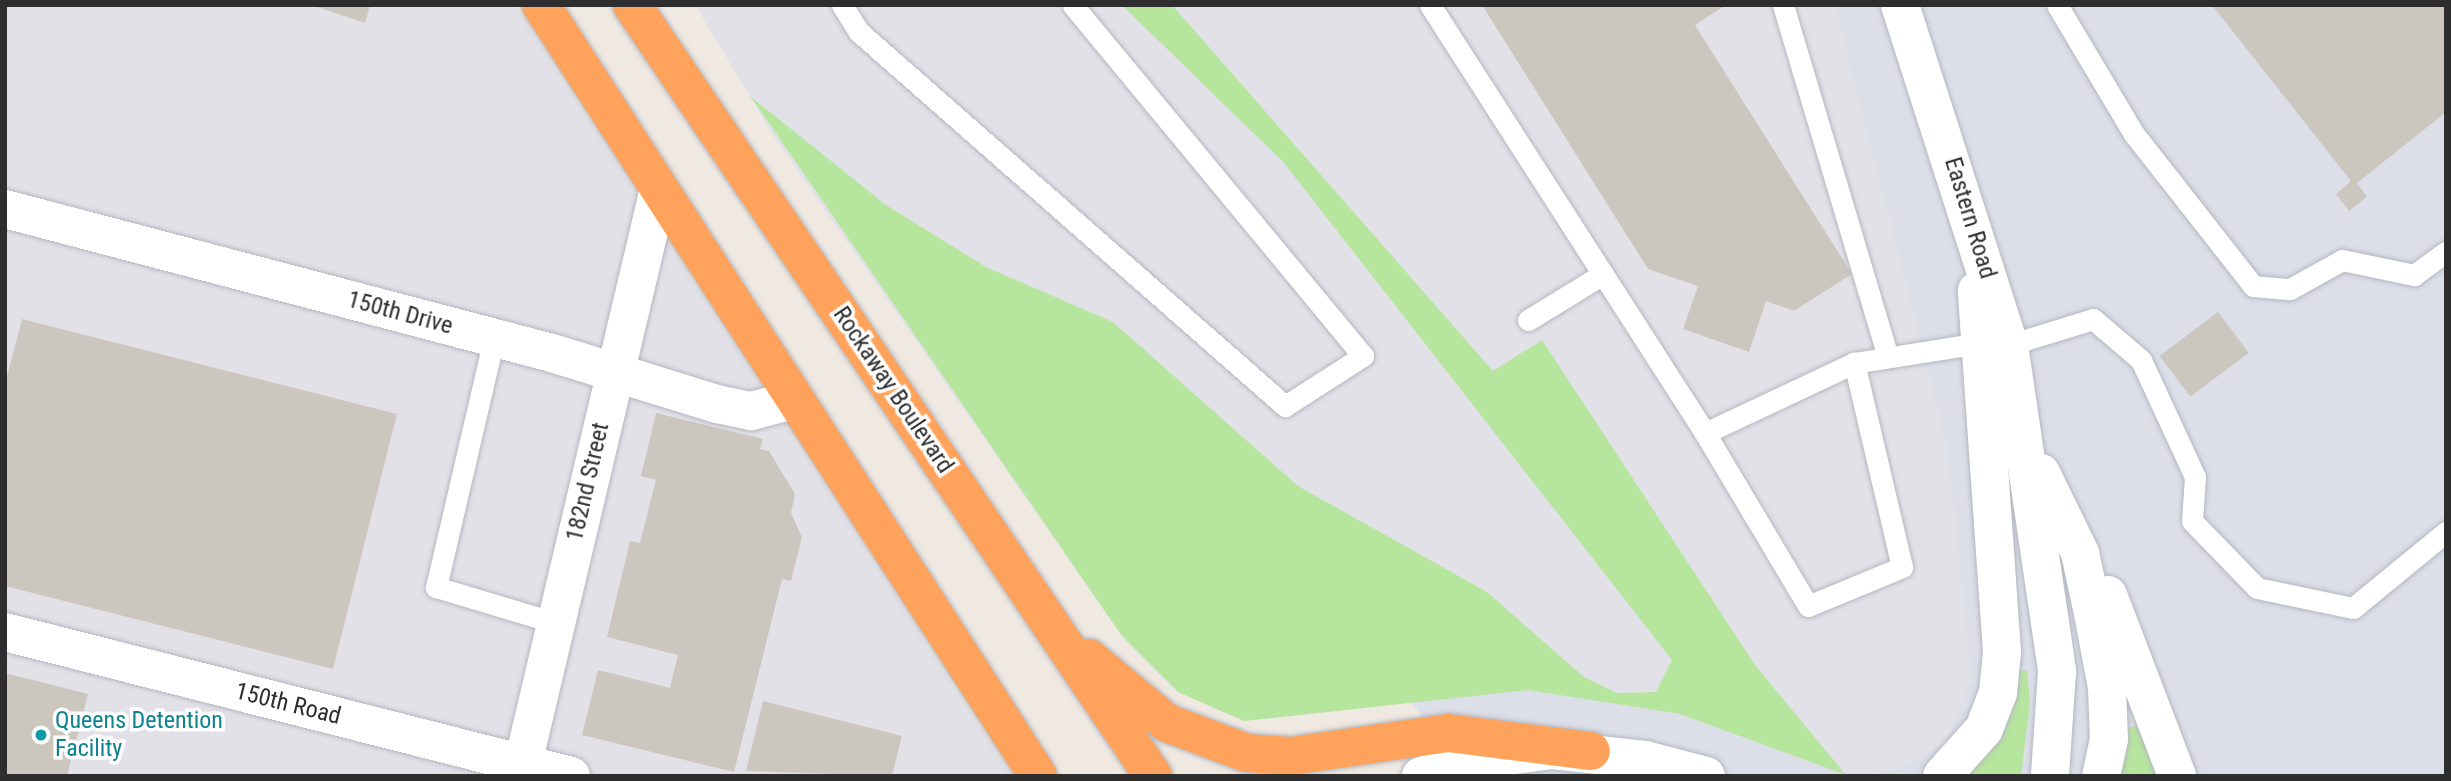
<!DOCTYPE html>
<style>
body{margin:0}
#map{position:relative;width:2451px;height:781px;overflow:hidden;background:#efe9e1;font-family:"Roboto Condensed",sans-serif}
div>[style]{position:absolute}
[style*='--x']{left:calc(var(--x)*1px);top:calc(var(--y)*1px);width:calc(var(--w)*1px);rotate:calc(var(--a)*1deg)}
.industrial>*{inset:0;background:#e3e1e8}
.airport>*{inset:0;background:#dcdee8}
.green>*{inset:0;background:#b6e59e}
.building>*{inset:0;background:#cbc7bf;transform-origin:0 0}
.roads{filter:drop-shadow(0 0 2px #b4b7c1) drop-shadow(0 0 2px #b4b7c1)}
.lane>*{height:21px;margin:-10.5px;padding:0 10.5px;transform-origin:10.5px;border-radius:10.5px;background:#fff}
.street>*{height:38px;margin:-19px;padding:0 19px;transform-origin:19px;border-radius:19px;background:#fff}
.highway>*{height:38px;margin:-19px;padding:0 19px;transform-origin:19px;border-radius:19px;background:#ffa35c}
.dots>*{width:19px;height:19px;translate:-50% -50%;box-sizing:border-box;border:4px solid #fff;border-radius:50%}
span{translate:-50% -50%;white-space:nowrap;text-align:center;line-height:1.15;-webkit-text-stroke:7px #fff;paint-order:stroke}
.street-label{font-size:24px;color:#2e2e2e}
.culture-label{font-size:24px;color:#0d838f}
.left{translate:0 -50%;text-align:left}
.frame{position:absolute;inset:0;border:7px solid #2e2e2e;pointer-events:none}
</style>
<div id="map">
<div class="industrial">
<i style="clip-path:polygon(5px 5px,514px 5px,1011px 776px,5px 776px)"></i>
<i style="clip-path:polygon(695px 5px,1835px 5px,1947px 449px,1971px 678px,1946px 741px,1889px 773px,1846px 775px,1680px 714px,1399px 681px,1244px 721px,1178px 692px,1122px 636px,776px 140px)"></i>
</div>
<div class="airport">
<i style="clip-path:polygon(1835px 5px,2446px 5px,2446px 776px,1461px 776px,1398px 681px,1528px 690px,1680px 714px,1846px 775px,1889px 773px,1946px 742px,1971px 678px,1947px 449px)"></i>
</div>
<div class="green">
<i style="clip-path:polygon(1122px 5px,1172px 5px,1493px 371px,1542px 340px,1755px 665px,1846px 775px,1680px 714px,1528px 690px,1244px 721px,1178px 692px,1122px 636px,751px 97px,886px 205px,986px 267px,1113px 322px,1298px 486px,1487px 592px,1584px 677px,1617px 693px,1656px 692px,1672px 660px,1284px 163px)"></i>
<i style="clip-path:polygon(2017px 670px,2027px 671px,2030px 703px,2021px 776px,1967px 776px)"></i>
<i style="clip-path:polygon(2137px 726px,2158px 776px,2119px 776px,2126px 728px)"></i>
<i style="clip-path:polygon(1564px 773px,1611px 774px,1506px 776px)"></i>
</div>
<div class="building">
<i style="clip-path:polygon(311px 5px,370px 5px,365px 23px)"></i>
<i style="clip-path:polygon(1482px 5px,1726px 5px,1695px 25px,1852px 274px,1794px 311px,1766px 301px,1749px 352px,1683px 329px,1698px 286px,1648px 269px)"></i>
<i style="clip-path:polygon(2212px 5px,2446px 5px,2446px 112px,2357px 183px,2367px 197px,2349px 211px,2336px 194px,2351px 181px)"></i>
<i style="left:2218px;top:312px;width:51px;height:73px;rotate:53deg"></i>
<i style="clip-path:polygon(22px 319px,397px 414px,333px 669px,5px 586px,5px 384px)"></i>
<i style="clip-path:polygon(656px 413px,763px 439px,760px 449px,769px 451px,795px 494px,791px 513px,802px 537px,791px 581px,782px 579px,734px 772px,582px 735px,598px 670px,670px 688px,678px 655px,607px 637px,630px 541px,640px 543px,656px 480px,641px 476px)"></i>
<i style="clip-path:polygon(5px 673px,88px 694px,67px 776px,5px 776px)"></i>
<i style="clip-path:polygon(763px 701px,902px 736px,892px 776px,746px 771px)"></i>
</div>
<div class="roads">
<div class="lane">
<i style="--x:842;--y:5;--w:32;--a:58"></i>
<i style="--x:859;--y:32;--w:567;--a:41.28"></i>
<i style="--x:1285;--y:406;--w:93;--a:-32.7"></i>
<i style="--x:1363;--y:356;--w:455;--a:-129.6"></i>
<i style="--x:1430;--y:5;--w:509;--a:57.28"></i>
<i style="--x:1705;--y:433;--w:165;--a:-25.2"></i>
<i style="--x:1854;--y:363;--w:128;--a:-9"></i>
<i style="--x:1783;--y:5;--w:367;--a:73.4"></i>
<i style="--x:2057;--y:5;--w:150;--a:59.2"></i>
<i style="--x:2134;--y:134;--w:193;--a:51.9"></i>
<i style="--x:2253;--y:286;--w:37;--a:5"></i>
<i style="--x:2290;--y:289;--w:60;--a:-29.1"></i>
<i style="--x:2342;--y:260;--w:74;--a:11.8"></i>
<i style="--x:2414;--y:275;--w:39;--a:-36"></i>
<i style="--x:1528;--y:320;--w:88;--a:-31.5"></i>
<i style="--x:494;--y:338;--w:256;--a:103.1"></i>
<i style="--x:436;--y:587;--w:125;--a:16.7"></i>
<i style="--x:2009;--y:345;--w:88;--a:-17.2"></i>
<i style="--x:2093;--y:319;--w:63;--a:40.5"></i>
<i style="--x:2141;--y:360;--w:129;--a:65.2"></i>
<i style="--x:2195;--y:477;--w:44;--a:93.9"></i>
<i style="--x:2192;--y:521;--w:93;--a:45.9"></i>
<i style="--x:2257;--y:588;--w:98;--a:11.8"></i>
<i style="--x:2353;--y:608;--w:120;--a:-39.3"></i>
<i style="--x:1705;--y:433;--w:201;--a:59.2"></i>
<i style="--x:1808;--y:606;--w:102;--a:-22.5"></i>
<i style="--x:1902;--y:567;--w:210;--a:-103.2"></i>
</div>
<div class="street">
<i style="--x:1900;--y:5;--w:357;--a:72.2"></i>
<i style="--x:2009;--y:345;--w:331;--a:81.6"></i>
<i style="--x:2057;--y:672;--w:104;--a:93.9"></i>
<i style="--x:5;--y:209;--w:566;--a:14.75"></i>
<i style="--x:552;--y:353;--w:173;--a:17.2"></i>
<i style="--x:717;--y:404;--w:35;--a:12"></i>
<i style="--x:751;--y:411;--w:43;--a:-14.7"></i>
<i style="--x:2041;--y:473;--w:89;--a:64"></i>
<i style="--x:2080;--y:553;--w:61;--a:77.8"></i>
<i style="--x:2093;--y:613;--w:76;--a:79.4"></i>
<i style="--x:2107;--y:688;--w:51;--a:87.8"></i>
<i style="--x:2109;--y:739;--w:38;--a:102"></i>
<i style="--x:2108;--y:595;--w:194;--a:69.1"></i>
<i style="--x:5;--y:632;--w:584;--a:14.27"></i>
<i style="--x:520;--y:776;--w:603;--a:-76.68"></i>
<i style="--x:1421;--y:776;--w:46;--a:-17.7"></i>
<i style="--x:1465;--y:762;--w:88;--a:-7.9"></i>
<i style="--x:1552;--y:750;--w:94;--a:6.1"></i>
<i style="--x:1645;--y:760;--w:63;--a:14.7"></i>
<i style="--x:1942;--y:776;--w:63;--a:-48.2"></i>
<i style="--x:1984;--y:729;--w:39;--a:-69"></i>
<i style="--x:1998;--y:693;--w:41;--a:-84.4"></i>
<i style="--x:2002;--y:652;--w:362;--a:-94"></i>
</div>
<div class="highway">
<i style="--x:541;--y:5;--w:917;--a:57.19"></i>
<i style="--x:632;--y:5;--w:931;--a:55.95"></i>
<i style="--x:1089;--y:658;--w:102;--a:39.8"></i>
<i style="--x:1167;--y:723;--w:85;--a:20.6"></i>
<i style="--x:1247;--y:753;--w:44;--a:3.9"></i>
<i style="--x:1291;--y:756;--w:159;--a:-8.3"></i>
<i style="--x:1448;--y:733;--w:144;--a:7.2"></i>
</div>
</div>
<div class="dots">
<i style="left:41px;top:735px;background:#0f9aa8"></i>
</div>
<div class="street-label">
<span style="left:1970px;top:218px;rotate:73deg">Eastern Road</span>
<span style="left:400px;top:313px;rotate:15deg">150th Drive</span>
<span style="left:893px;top:390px;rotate:56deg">Rockaway Boulevard</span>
<span style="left:588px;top:482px;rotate:-77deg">182nd Street</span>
<span style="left:288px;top:704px;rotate:14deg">150th Road</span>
</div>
<div class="culture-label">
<span class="left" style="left:55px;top:735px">Queens Detention<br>Facility</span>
</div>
<div class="frame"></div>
</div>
